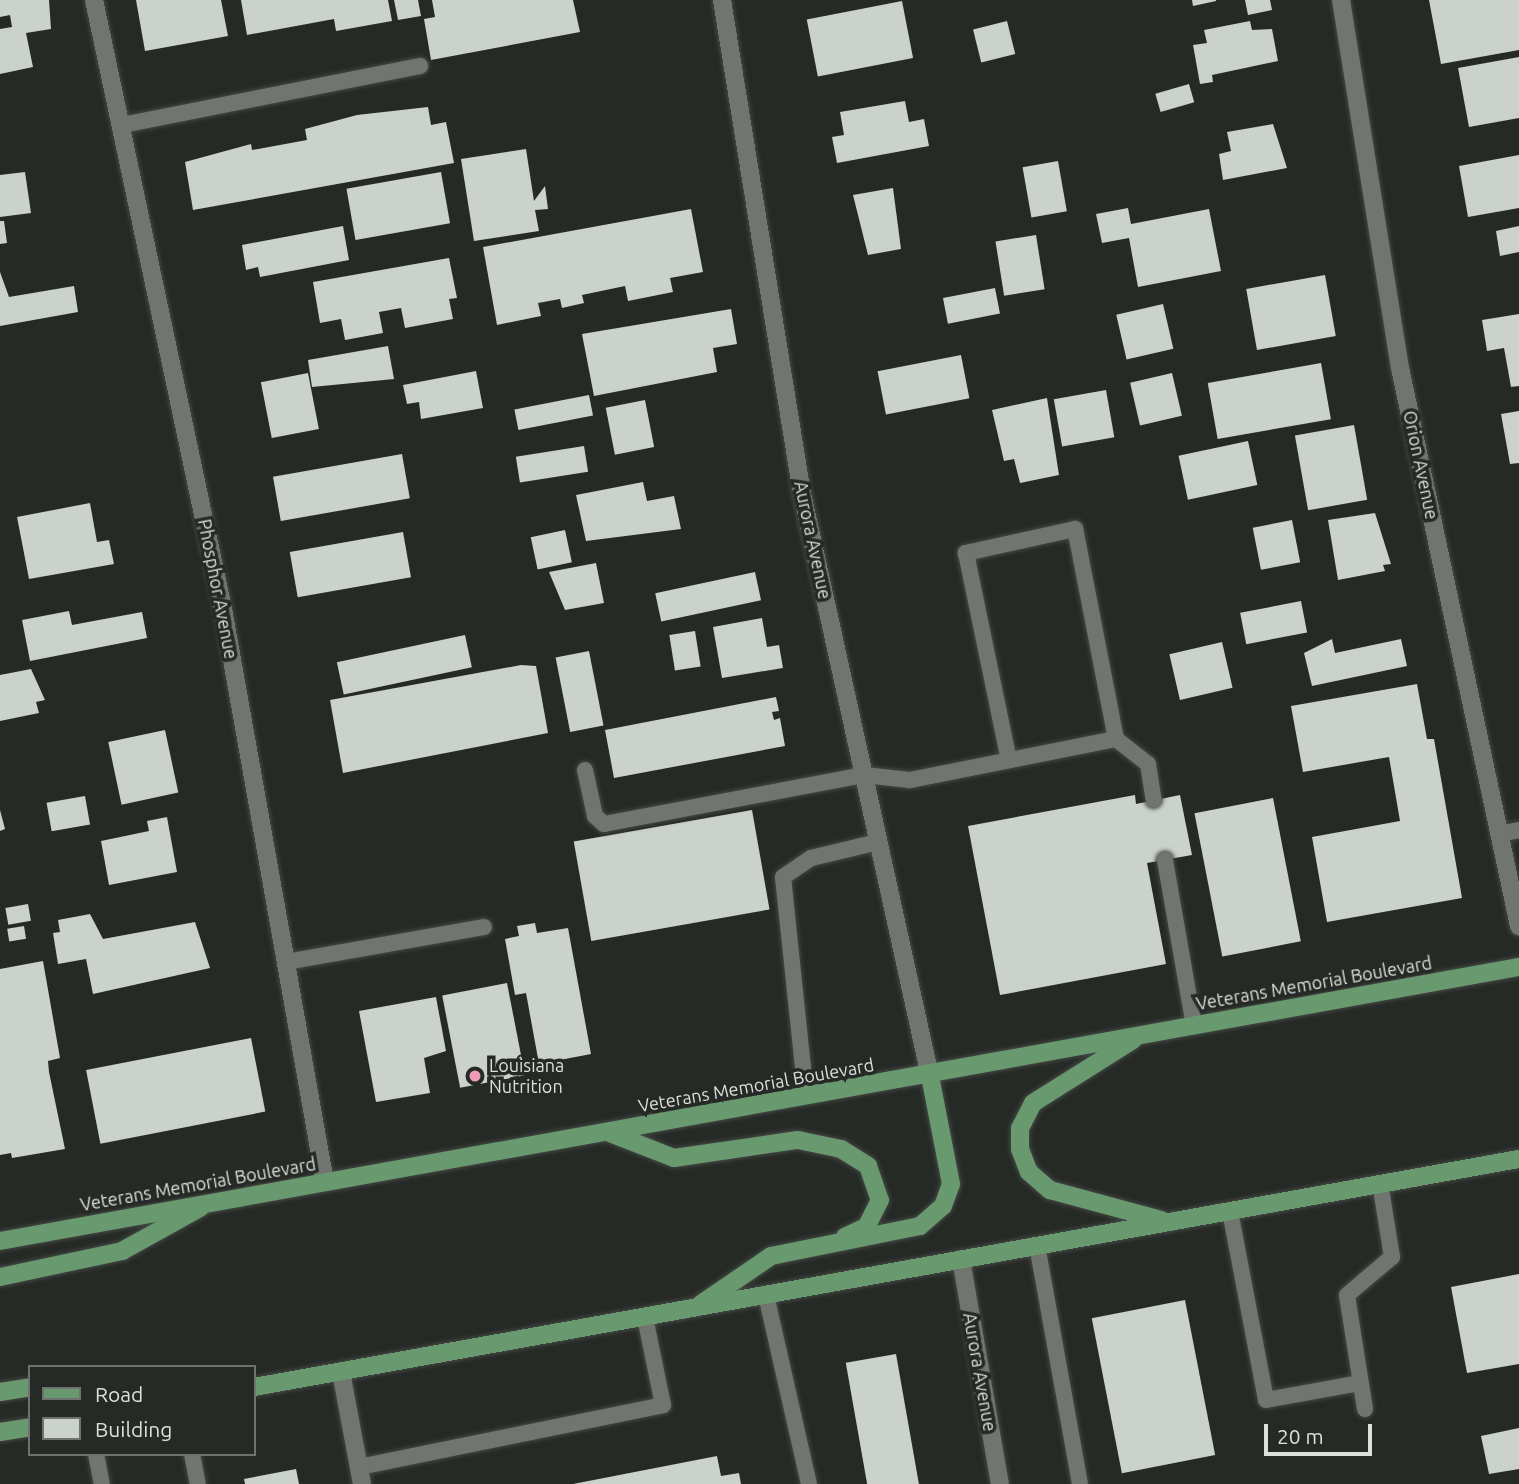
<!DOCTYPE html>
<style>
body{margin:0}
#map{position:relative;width:1519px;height:1484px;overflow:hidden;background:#262a26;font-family:Ubuntu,sans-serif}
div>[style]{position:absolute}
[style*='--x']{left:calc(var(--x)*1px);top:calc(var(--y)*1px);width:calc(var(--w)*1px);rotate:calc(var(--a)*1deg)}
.building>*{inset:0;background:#cbd1cb;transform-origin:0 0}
.roads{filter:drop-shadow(0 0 2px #444844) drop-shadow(0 0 2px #444844)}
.service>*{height:16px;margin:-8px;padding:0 8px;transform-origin:8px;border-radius:8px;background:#707570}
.minor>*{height:18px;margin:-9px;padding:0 9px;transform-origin:9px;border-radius:9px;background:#707570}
.primary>*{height:18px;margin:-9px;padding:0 9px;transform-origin:9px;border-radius:9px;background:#68996f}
.dots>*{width:19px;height:19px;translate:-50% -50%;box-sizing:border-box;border:4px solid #262a26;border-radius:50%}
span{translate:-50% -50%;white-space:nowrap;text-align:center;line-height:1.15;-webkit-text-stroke:7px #262a26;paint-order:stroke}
.street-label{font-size:18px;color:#dcdfdc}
.poi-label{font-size:18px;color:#dcdfdc}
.left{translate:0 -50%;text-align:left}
.legend{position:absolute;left:28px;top:1365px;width:228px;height:91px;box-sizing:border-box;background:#262a26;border:2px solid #6f726f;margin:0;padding:9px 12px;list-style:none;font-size:21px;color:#dcdfdc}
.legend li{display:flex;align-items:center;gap:14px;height:35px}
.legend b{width:35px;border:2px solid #6f726f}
.scale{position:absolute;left:1264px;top:1424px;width:108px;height:32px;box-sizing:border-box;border:4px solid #dcdfdc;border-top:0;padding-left:9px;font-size:21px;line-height:24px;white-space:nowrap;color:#dcdfdc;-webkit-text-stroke:5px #262a26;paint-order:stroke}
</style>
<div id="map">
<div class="building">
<i style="clip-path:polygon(0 0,49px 0,51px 29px,26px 33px,33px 67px,0 74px,0 29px,12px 27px,10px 15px,0 17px)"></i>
<i style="clip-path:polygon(136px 0,221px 0,228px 36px,145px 51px)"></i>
<i style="clip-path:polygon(241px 0,388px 0,392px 21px,336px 31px,334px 19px,247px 35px)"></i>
<i style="clip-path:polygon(394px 0,418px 0,421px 16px,398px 20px)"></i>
<i style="clip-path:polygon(432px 0,573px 0,580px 32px,431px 60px,424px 19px,435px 17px)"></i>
<i style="clip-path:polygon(1192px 0,1216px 0,1216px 1px,1193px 6px)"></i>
<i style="clip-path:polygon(1245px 0,1270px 0,1272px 10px,1248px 15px)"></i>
<i style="clip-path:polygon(1429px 0,1519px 0,1519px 50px,1441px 64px)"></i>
<i style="left:902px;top:1px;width:58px;height:97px;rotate:79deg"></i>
<i style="left:1007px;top:21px;width:34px;height:35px;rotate:76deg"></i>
<i style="clip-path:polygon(1250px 21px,1252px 30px,1272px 29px,1278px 61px,1212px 75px,1213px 82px,1200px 84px,1193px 45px,1207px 43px,1204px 30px)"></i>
<i style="clip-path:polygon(1519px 57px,1519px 118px,1469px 127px,1458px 68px)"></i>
<i style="left:1189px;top:84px;width:19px;height:35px;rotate:74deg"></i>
<i style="clip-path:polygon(905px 101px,909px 122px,924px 119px,929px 146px,837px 163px,832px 137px,844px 135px,840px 112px)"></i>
<i style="clip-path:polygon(428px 107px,431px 125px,446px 122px,454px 163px,193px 210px,185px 162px,251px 144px,252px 150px,307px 140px,305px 129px,357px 115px)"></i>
<i style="clip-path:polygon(1273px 124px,1287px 168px,1223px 180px,1219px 154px,1231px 151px,1227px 132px)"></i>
<i style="clip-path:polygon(526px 149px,534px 201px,545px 186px,548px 209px,535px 210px,539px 231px,474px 241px,461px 159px)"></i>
<i style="clip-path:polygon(1519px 155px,1519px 208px,1468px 217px,1459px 166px)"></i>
<i style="left:1058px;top:161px;width:51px;height:36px;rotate:80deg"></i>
<i style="clip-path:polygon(25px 172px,31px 213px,0 217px,0 175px)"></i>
<i style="left:441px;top:172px;width:52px;height:96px;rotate:80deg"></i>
<i style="clip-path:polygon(893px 188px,901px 249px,868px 255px,853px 195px)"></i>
<i style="clip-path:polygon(1128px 208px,1131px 224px,1209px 209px,1221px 271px,1138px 287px,1129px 238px,1102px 243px,1096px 214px)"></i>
<i style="clip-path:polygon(691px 209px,703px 272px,670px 278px,673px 292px,628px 301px,625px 286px,582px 295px,584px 303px,562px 308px,560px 299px,538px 303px,541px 316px,497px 325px,483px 247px)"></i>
<i style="clip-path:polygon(0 221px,4px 221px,7px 243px,0 244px)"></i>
<i style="clip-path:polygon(343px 226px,349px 260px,260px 277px,258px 267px,246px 270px,242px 245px)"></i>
<i style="clip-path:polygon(1519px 226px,1519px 252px,1500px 256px,1496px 231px)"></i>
<i style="left:1036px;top:235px;width:55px;height:41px;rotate:81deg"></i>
<i style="clip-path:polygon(449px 258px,457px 298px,449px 299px,453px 319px,405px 328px,401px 308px,379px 312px,383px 333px,345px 340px,341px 319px,320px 323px,313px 282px)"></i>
<i style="clip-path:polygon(0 272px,9px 297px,74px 286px,78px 312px,0 326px)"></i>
<i style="left:1325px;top:275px;width:62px;height:80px;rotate:80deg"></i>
<i style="left:995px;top:288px;width:26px;height:53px;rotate:79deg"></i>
<i style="left:1163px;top:304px;width:46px;height:48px;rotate:77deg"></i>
<i style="clip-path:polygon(731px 309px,737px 344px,713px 348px,717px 372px,594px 396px,582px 334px)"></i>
<i style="clip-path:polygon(1519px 314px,1519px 386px,1511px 387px,1504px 348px,1487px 351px,1482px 320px)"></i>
<i style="clip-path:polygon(388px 346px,394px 379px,312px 387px,308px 360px)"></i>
<i style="left:961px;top:355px;width:44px;height:85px;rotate:79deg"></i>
<i style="left:1321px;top:363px;width:57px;height:115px;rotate:80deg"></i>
<i style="clip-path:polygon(476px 371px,483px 408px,421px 419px,419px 402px,407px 404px,403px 385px)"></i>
<i style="left:308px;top:373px;width:57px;height:48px;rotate:79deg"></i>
<i style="left:1172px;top:373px;width:44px;height:43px;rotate:77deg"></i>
<i style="left:1106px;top:390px;width:48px;height:53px;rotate:80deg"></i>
<i style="left:589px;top:395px;width:21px;height:76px;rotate:79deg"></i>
<i style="clip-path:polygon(1047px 398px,1059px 475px,1020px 483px,1014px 459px,1004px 461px,992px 410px)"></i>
<i style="left:645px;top:400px;width:48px;height:40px;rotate:79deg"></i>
<i style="clip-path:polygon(1519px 411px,1519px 463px,1510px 464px,1501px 414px)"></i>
<i style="left:1354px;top:425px;width:76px;height:60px;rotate:80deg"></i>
<i style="left:1248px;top:441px;width:45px;height:71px;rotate:78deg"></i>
<i style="left:584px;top:446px;width:26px;height:69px;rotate:81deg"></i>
<i style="left:402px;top:454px;width:45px;height:131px;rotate:80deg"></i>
<i style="clip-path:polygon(643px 482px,647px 501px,674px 496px,681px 529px,586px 541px,576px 495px)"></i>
<i style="clip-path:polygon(90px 503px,97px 542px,109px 540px,114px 564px,29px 579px,17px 517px)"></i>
<i style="clip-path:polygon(1375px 513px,1391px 564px,1383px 565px,1385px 571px,1338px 580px,1328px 520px)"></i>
<i style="left:1292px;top:520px;width:43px;height:40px;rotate:79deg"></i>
<i style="left:565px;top:530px;width:33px;height:35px;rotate:78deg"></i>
<i style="left:403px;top:532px;width:46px;height:115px;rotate:80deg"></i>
<i style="clip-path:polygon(596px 563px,604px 603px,565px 610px,549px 572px)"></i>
<i style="left:755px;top:572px;width:29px;height:102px;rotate:78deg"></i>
<i style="left:1301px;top:601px;width:32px;height:62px;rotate:79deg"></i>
<i style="clip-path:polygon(69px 611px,72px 625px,142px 612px,147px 638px,30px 661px,22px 620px)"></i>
<i style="clip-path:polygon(762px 618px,767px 647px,779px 645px,783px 668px,722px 678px,713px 627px)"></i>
<i style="left:695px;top:631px;width:36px;height:26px;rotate:81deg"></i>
<i style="left:465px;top:635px;width:33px;height:131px;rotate:78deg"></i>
<i style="clip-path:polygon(1332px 639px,1335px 653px,1401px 639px,1407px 666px,1312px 686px,1304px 653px)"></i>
<i style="left:1222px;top:642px;width:47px;height:54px;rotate:77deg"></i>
<i style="left:589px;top:651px;width:76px;height:34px;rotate:79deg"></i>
<i style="clip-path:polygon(521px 665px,536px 666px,548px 733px,343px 773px,330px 700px)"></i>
<i style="clip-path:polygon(31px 669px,45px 700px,36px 702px,39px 713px,0 721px,0 675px)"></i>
<i style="clip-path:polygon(1417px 684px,1427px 739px,1434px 739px,1462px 898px,1327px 922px,1312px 837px,1400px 821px,1389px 757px,1303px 772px,1291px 706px)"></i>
<i style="clip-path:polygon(776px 697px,779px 711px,772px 712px,774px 720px,780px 718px,785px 746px,614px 778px,605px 730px)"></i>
<i style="left:165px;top:730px;width:64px;height:58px;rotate:78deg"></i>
<i style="clip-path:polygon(1135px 795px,1136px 804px,1180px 795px,1192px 855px,1147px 863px,1166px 964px,1000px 995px,968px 826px)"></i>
<i style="left:85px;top:796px;width:29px;height:39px;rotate:80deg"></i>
<i style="left:1273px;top:798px;width:146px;height:80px;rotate:79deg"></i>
<i style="clip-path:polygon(0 810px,5px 829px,0 831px)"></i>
<i style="left:752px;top:810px;width:101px;height:181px;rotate:80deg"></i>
<i style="clip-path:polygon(167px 817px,177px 872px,109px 885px,101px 841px,149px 831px,147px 821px)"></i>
<i style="left:28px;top:904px;width:17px;height:23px;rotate:80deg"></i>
<i style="clip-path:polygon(90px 914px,103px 939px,195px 922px,210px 968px,93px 994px,86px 959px,58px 964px,53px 933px,60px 932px,58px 920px)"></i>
<i style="clip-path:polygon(535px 923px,537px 933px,568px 928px,591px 1054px,539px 1064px,526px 993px,515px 995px,505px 939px,519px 936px,517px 926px)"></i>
<i style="left:24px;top:926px;width:13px;height:17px;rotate:81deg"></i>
<i style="clip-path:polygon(43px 961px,60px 1058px,48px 1061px,49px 1072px,65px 1149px,12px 1158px,11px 1153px,0 1155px,0 969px)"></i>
<i style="left:507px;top:983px;width:94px;height:66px;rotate:79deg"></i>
<i style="clip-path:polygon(436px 997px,446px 1051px,424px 1058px,430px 1093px,376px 1102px,359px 1011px)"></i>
<i style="left:251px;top:1038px;width:75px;height:168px;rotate:79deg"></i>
<i style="clip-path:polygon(1519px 1274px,1519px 1364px,1467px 1373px,1451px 1287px)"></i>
<i style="left:1185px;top:1300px;width:158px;height:95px;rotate:79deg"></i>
<i style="left:896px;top:1354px;width:132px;height:51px;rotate:80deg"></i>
<i style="clip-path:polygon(1519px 1428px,1519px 1469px,1489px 1474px,1481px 1436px)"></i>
<i style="clip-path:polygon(717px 1456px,721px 1476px,739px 1473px,741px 1484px,573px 1484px)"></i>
<i style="clip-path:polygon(296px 1469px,299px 1484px,245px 1484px,244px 1479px)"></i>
</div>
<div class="roads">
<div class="service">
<i style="--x:122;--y:125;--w:304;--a:-11.2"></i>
<i style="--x:1116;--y:739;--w:41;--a:38"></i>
<i style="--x:1148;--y:764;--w:36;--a:81"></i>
<i style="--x:585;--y:770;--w:47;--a:77.7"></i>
<i style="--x:595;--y:816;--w:12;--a:42"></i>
<i style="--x:604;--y:824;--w:265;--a:-10.7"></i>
<i style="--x:864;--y:775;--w:46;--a:6.2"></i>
<i style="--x:910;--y:780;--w:210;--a:-11.3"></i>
<i style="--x:1116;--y:739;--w:214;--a:-101"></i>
<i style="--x:1075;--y:529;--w:112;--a:167.6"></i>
<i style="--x:966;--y:553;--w:211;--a:78.3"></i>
<i style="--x:1499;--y:834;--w:20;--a:-11"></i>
<i style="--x:1165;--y:860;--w:169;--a:80.1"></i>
<i style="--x:286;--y:962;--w:201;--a:-10"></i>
<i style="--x:806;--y:1096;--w:220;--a:-96"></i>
<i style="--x:783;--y:877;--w:34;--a:-34"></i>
<i style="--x:811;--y:858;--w:69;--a:-13.4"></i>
<i style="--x:1230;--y:1211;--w:192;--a:79.2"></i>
<i style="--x:1266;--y:1400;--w:96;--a:-10.3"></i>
<i style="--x:1037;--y:1245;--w:243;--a:79.8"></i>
<i style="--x:766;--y:1295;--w:194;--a:77.2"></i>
<i style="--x:1365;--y:1409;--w:115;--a:-99"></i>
<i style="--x:1347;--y:1295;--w:59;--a:-40.2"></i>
<i style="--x:1392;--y:1257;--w:75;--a:-99.2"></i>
<i style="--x:96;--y:1454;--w:31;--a:79"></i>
<i style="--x:192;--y:1454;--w:31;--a:79"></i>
<i style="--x:359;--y:1467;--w:310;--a:-11.5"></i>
<i style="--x:663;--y:1405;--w:90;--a:-101.6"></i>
</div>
<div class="minor">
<i style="--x:94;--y:0;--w:623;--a:78.04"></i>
<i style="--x:223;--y:609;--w:582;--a:79.91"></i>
<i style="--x:722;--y:0;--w:495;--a:80.8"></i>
<i style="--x:801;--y:489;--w:601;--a:77.61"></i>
<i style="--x:1341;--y:0;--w:373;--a:80.9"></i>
<i style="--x:1400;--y:368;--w:571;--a:77.96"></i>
<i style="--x:961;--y:1259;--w:228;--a:80.2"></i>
<i style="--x:341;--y:1372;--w:114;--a:79.4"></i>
</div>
<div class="primary">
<i style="--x:1133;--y:1040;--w:118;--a:147.8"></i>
<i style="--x:1033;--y:1103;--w:28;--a:117"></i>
<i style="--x:1020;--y:1128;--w:21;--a:90"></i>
<i style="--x:1020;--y:1149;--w:25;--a:69"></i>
<i style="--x:1029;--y:1172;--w:28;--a:41"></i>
<i style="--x:1050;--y:1190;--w:115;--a:15.1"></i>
<i style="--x:610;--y:1133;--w:69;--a:21.3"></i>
<i style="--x:674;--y:1158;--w:125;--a:-8.3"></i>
<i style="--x:798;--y:1140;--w:44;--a:11.8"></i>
<i style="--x:841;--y:1149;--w:32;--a:32"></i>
<i style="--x:868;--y:1166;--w:36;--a:71"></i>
<i style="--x:880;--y:1200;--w:30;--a:117"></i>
<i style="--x:866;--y:1227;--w:23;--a:155"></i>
<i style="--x:0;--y:1241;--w:1544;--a:-10.23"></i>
<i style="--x:0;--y:1277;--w:125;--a:-12"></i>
<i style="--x:122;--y:1251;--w:89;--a:-28.9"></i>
<i style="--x:701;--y:1304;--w:85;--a:-34.4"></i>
<i style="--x:771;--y:1256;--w:152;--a:-11.4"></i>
<i style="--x:920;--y:1226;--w:30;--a:-41"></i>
<i style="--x:943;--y:1206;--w:23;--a:-70"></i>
<i style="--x:951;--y:1184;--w:110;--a:-101"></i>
<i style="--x:254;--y:1387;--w:1285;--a:-10.22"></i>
<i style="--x:0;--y:1392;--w:30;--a:-9"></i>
<i style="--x:0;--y:1432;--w:30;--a:-9"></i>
</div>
</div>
<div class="dots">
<i style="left:475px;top:1076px;background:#ef9ab8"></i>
</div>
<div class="street-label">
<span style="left:1421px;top:465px;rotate:78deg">Orion Avenue</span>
<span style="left:813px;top:540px;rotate:78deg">Aurora Avenue</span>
<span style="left:218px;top:589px;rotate:79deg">Phosphor Avenue</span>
<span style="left:1314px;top:983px;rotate:-10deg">Veterans Memorial Boulevard</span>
<span style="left:756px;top:1085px;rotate:-10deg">Veterans Memorial Boulevard</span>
<span style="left:198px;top:1184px;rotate:-10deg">Veterans Memorial Boulevard</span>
<span style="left:980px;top:1372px;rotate:80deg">Aurora Avenue</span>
</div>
<div class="poi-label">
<span class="left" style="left:489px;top:1076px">Louisiana<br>Nutrition</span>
</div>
<ul class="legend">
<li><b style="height:9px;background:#68996f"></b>Road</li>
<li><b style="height:19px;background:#cbd1cb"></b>Building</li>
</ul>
<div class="scale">20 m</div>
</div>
